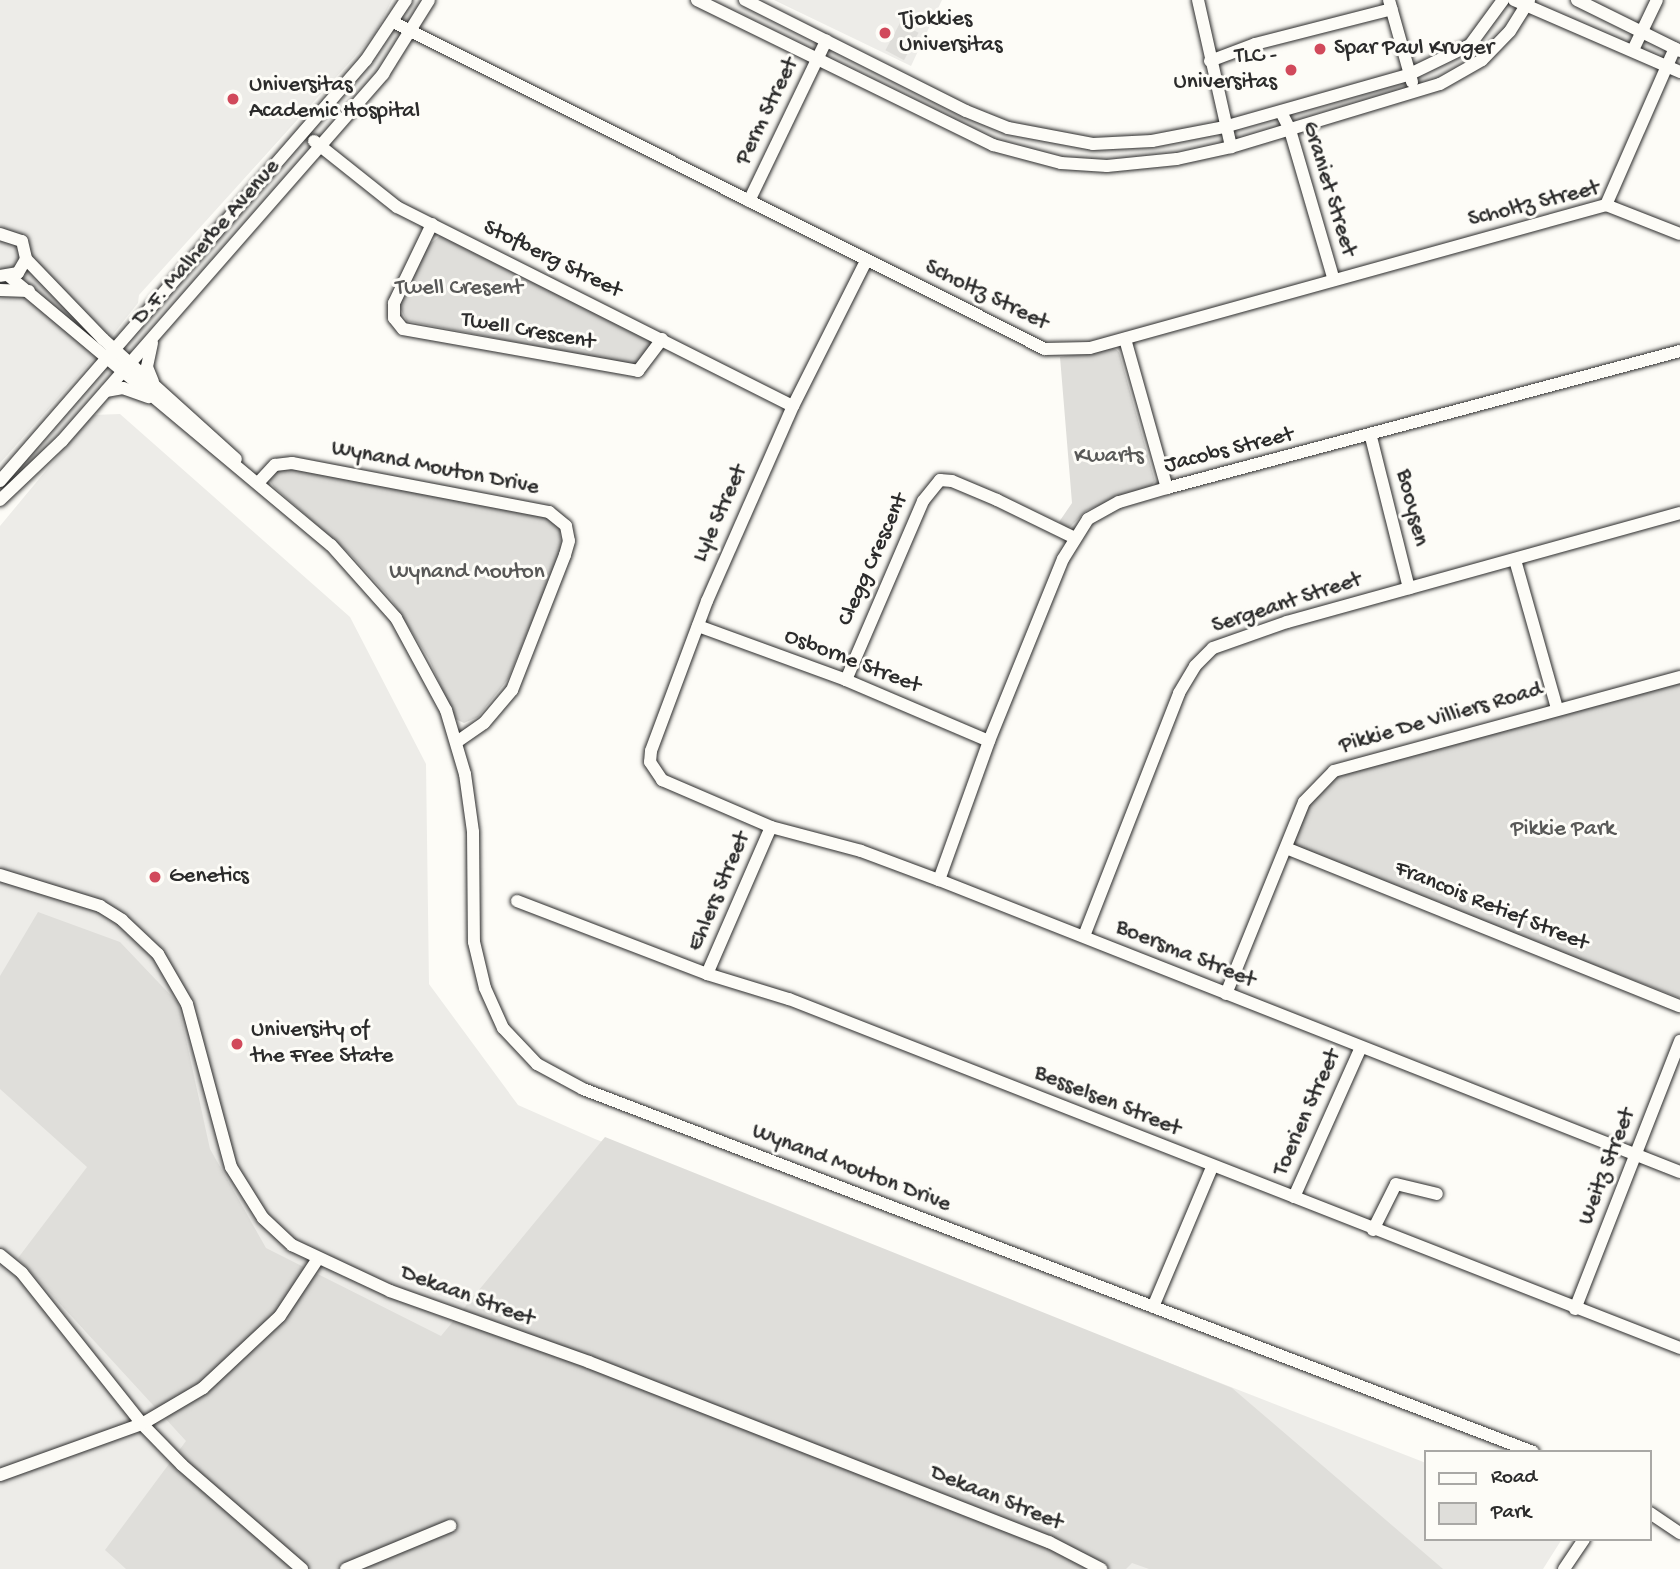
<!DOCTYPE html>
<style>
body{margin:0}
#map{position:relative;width:1680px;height:1569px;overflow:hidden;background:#fdfcf7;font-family:"Gochi Hand",sans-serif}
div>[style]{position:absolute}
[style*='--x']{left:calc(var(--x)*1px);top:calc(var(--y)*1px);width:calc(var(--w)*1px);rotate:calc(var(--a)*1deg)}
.built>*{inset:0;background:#edece8}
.green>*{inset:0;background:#dfdeda;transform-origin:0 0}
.roads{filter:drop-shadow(0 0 2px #2b2b2b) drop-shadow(0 0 2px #2b2b2b)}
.minor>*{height:12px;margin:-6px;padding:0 6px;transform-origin:6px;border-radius:6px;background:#fdfcf7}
.dots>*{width:19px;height:19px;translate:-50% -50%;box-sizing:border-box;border:4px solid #fdfcf7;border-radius:50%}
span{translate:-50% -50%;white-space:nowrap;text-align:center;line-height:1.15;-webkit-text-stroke:6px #fdfcf7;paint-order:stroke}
.poi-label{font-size:23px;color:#2b2b2b}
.left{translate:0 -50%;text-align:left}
.right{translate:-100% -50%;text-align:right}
.street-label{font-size:23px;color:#2b2b2b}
.park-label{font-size:23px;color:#585857}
.legend{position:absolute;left:1424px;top:1450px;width:228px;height:91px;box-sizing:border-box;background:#fdfcf7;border:2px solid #a9a8a5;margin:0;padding:9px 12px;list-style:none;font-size:21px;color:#2b2b2b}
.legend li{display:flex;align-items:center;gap:14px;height:35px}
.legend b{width:35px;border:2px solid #a9a8a5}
</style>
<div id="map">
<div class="built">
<i style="clip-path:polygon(0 0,392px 0,375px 34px,139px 295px,138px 303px,95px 357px,0 463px)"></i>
<i style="clip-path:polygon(774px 0,942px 0,911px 66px)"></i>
<i style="clip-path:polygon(120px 414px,350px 617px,426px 764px,429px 984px,518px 1105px,595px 1139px,1426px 1463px,1426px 1539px,1562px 1539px,1543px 1569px,0 1569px,0 526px,92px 415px)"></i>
</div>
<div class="green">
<i style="left:900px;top:23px;width:21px;height:31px;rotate:28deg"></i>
<i style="clip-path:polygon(444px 233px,643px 329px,651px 343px,650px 353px,640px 366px,407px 321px,399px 306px,427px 246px)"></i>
<i style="clip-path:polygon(1114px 348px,1119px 352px,1155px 481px,1150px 487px,1087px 510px,1068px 529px,1059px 522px,1072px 503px,1060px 357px)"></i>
<i style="clip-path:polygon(272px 465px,541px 509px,560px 528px,561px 551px,508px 679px,478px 717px,464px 723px,455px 719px,429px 659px,391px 599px,351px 555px,274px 487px,268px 478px)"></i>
<i style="clip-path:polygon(1680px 678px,1680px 998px,1288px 847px,1301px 803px,1328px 774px)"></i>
<i style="clip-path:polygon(38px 912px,120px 942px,178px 1003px,210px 1149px,266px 1248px,441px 1336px,605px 1137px,1232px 1388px,1443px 1569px,1149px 1569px,1132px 1563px,1126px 1569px,126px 1569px,105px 1550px,186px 1441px,18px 1258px,87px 1167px,0 1089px,0 976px)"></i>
</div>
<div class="roads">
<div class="minor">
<i style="--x:697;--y:0;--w:330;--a:26.1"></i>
<i style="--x:993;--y:145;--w:70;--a:14.8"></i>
<i style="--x:1061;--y:163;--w:46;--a:3.7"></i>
<i style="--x:1107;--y:166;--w:70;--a:-5.7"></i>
<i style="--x:1177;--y:159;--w:55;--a:-12.5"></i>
<i style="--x:1231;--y:147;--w:218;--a:-16.8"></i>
<i style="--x:1440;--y:84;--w:48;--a:-29.7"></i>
<i style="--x:1482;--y:60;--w:40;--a:-46"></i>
<i style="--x:1510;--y:31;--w:36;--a:-58"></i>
<i style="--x:745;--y:0;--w:247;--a:26.7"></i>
<i style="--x:966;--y:111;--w:45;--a:22"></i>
<i style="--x:1008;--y:128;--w:86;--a:10.7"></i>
<i style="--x:1093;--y:144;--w:59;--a:-2.9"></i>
<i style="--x:1152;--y:141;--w:73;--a:-11"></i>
<i style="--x:1224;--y:127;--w:191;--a:-15.8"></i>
<i style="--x:1408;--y:75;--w:69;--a:-25.8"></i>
<i style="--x:1470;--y:45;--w:56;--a:-53.7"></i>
<i style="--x:1198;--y:0;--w:151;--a:77.3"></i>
<i style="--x:1389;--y:0;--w:85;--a:74.3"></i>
<i style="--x:1514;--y:0;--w:181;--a:23.4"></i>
<i style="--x:1577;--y:0;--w:115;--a:26.3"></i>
<i style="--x:393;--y:22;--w:729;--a:26.64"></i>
<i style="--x:1045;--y:349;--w:45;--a:-1.3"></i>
<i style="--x:1090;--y:348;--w:535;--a:-15.49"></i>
<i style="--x:1606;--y:205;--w:79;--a:21.4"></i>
<i style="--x:1633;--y:50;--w:55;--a:-64.4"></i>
<i style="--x:1210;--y:61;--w:48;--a:-20.7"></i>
<i style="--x:1255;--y:44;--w:141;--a:-14.3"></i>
<i style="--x:1281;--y:112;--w:20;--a:63"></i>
<i style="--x:1290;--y:130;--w:156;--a:73.7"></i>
<i style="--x:314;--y:141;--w:106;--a:38.5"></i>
<i style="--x:397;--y:207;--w:443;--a:26.7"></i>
<i style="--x:749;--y:201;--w:178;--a:-64.3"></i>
<i style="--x:1606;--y:205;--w:171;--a:-66.3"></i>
<i style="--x:432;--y:224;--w:88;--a:115.7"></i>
<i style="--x:394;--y:303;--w:15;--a:90"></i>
<i style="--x:394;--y:318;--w:14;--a:51"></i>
<i style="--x:403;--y:329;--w:239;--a:10.1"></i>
<i style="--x:638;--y:371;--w:40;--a:-53"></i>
<i style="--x:0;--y:234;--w:23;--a:18"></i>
<i style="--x:22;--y:241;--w:18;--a:77"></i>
<i style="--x:26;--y:259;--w:16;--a:120"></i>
<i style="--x:18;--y:273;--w:18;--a:171"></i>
<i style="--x:26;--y:259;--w:111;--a:46.1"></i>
<i style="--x:103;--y:339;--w:179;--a:42.1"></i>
<i style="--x:866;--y:261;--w:162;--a:116.7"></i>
<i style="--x:793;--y:406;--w:213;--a:113.8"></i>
<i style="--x:707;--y:601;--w:160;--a:110.5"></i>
<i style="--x:651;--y:751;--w:11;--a:95"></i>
<i style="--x:650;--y:762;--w:22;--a:56"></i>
<i style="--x:662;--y:780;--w:119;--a:23.3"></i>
<i style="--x:771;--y:827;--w:93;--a:14.9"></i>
<i style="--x:861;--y:851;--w:83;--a:20.4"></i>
<i style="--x:939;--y:880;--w:796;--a:21.51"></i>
<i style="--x:10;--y:277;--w:418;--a:39.9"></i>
<i style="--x:331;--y:545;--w:98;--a:48.3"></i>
<i style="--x:396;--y:618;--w:105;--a:61.5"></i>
<i style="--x:446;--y:710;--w:67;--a:73.5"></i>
<i style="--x:465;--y:774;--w:59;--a:82.1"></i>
<i style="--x:473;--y:832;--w:110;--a:89.5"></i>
<i style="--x:474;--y:942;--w:47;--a:76.6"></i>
<i style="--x:485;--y:988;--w:44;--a:65.8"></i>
<i style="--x:503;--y:1028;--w:50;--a:46.6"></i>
<i style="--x:537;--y:1064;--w:52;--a:28.5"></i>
<i style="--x:583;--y:1089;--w:1017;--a:20.91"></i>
<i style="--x:0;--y:290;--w:29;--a:2"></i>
<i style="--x:1125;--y:339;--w:155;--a:74.3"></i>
<i style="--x:152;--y:343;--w:25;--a:102"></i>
<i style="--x:147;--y:367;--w:16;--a:68"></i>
<i style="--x:106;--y:391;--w:17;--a:-10"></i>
<i style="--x:123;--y:388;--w:27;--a:20"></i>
<i style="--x:1371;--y:437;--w:156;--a:75.9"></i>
<i style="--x:0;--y:481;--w:558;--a:-49"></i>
<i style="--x:366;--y:60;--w:72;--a:-56.3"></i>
<i style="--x:258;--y:483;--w:25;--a:-47"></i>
<i style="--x:275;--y:465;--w:17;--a:-7"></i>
<i style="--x:292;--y:463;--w:262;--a:10.8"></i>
<i style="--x:549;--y:512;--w:22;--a:39"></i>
<i style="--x:566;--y:526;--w:15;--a:79"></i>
<i style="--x:569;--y:541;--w:15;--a:106"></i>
<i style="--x:565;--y:555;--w:145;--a:111.4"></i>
<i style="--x:512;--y:690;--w:43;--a:130.3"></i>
<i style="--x:484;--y:723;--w:33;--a:145"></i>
<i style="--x:0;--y:500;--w:86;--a:-43.6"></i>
<i style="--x:62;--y:441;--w:488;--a:-48.8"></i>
<i style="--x:383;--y:74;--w:87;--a:-58.1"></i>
<i style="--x:1515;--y:560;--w:154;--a:74.2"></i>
<i style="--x:698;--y:626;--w:158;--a:20"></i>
<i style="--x:846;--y:680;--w:155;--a:23.1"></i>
<i style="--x:846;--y:680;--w:195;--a:-66.7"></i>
<i style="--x:923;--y:501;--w:27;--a:-51"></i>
<i style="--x:940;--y:480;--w:12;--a:5"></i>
<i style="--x:952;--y:481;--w:49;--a:22.9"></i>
<i style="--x:997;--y:500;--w:85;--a:26"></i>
<i style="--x:1286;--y:848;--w:424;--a:21.9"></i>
<i style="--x:0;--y:875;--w:105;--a:17.2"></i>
<i style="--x:100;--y:906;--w:26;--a:32"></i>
<i style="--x:122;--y:920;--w:50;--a:43.4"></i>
<i style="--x:158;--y:954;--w:58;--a:59.9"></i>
<i style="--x:187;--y:1004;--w:169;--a:74.9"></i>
<i style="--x:231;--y:1167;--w:60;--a:57.9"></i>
<i style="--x:263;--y:1218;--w:40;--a:43"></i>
<i style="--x:292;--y:1245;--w:108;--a:25.1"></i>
<i style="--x:390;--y:1291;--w:211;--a:19.6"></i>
<i style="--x:589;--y:1362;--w:494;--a:21.4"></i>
<i style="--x:1049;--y:1542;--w:59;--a:27.4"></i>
<i style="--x:939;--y:880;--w:148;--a:-70.2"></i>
<i style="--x:989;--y:741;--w:196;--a:-67.9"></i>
<i style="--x:1063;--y:559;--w:47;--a:-58"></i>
<i style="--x:1088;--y:519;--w:35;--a:-29"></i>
<i style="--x:1119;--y:502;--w:50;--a:-16.3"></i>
<i style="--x:1167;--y:488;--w:531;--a:-14.95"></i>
<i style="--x:517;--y:901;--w:204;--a:21"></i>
<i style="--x:707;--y:974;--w:86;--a:17"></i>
<i style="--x:789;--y:999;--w:957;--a:21.39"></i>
<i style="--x:1084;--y:936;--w:261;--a:-68.6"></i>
<i style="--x:1179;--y:693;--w:31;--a:-59"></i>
<i style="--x:1195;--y:666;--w:25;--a:-45"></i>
<i style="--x:1213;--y:648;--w:78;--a:-19.4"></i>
<i style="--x:1287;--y:622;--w:408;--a:-15.5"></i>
<i style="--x:707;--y:974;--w:160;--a:-66.5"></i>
<i style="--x:1226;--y:994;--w:207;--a:-67.9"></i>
<i style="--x:1304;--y:802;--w:43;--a:-45.9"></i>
<i style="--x:1334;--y:771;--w:359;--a:-15.2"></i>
<i style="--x:1294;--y:1197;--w:164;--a:-65.9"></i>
<i style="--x:1373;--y:1230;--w:51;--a:-63.4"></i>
<i style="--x:1396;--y:1184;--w:42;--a:13.7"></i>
<i style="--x:0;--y:1255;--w:28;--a:39"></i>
<i style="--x:22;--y:1273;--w:193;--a:51.5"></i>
<i style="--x:142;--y:1424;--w:57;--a:45.7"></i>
<i style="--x:182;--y:1465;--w:159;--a:40.9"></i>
<i style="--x:1153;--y:1307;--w:152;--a:-67.1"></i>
<i style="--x:1575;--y:1309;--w:288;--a:-68.6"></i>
<i style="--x:0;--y:1475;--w:151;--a:-19.8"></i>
<i style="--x:142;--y:1424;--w:71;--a:-30.5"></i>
<i style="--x:203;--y:1388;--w:105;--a:-43.1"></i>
<i style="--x:280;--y:1316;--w:67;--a:-56.5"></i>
<i style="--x:1650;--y:1513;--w:36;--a:34"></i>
<i style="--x:346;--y:1569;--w:113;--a:-22.5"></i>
<i style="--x:1564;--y:1569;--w:36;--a:-56"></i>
</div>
</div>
<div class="dots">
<i style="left:885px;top:33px;background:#d1495b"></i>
<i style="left:1320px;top:49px;background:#d1495b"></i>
<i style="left:1291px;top:70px;background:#d1495b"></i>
<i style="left:233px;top:99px;background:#d1495b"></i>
<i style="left:155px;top:877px;background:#d1495b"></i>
<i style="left:237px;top:1044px;background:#d1495b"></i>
</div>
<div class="poi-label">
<span class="left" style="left:899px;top:33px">Tjokkies<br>Universitas</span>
<span class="left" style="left:1334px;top:49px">Spar Paul Kruger</span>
<span class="right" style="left:1277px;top:70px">TLC -<br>Universitas</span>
<span class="left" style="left:249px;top:99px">Universitas<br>Academic Hospital</span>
<span class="left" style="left:169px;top:877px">Genetics</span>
<span class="left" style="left:251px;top:1044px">University of<br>the Free State</span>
</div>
<div class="street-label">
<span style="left:768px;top:112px;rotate:-64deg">Perm Street</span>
<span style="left:1328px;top:189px;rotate:73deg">Graniet Street</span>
<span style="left:1534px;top:205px;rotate:-14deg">Scholtz Street</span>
<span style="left:207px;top:243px;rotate:-49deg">D.F. Malherbe Avenue</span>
<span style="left:552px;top:260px;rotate:26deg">Stofberg Street</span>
<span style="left:986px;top:296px;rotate:26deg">Scholtz Street</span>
<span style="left:528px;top:332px;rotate:10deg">Twell Crescent</span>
<span style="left:1229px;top:451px;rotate:-14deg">Jacobs Street</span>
<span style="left:435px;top:469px;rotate:11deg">Wynand Mouton Drive</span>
<span style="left:1411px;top:508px;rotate:76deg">Booysen</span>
<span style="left:721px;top:514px;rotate:-66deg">Lyle Street</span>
<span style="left:874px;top:560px;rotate:-66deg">Clegg Crescent</span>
<span style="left:1287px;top:604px;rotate:-18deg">Sergeant Street</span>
<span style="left:852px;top:662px;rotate:21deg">Osborne Street</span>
<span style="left:1441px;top:719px;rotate:-16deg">Pikkie De Villiers Road</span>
<span style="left:720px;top:892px;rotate:-67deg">Ehlers Street</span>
<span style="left:1491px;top:907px;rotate:22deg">Francois Retief Street</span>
<span style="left:1185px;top:955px;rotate:22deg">Boersma Street</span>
<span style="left:1107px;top:1102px;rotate:22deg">Besselsen Street</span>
<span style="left:1308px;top:1113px;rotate:-66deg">Toerien Street</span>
<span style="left:1608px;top:1167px;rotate:-69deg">Weitz Street</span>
<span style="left:851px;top:1169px;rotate:21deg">Wynand Mouton Drive</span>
<span style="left:467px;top:1297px;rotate:20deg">Dekaan Street</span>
<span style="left:996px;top:1499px;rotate:22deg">Dekaan Street</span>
</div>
<div class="park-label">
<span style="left:459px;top:289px">Twell Cresent</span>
<span style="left:1109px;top:457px">Kwarts</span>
<span style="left:467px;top:573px">Wynand Mouton</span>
<span style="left:1563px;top:830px">Pikkie Park</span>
</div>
<ul class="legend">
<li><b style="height:9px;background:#fdfcf7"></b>Road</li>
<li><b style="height:19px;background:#dfdeda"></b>Park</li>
</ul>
</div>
